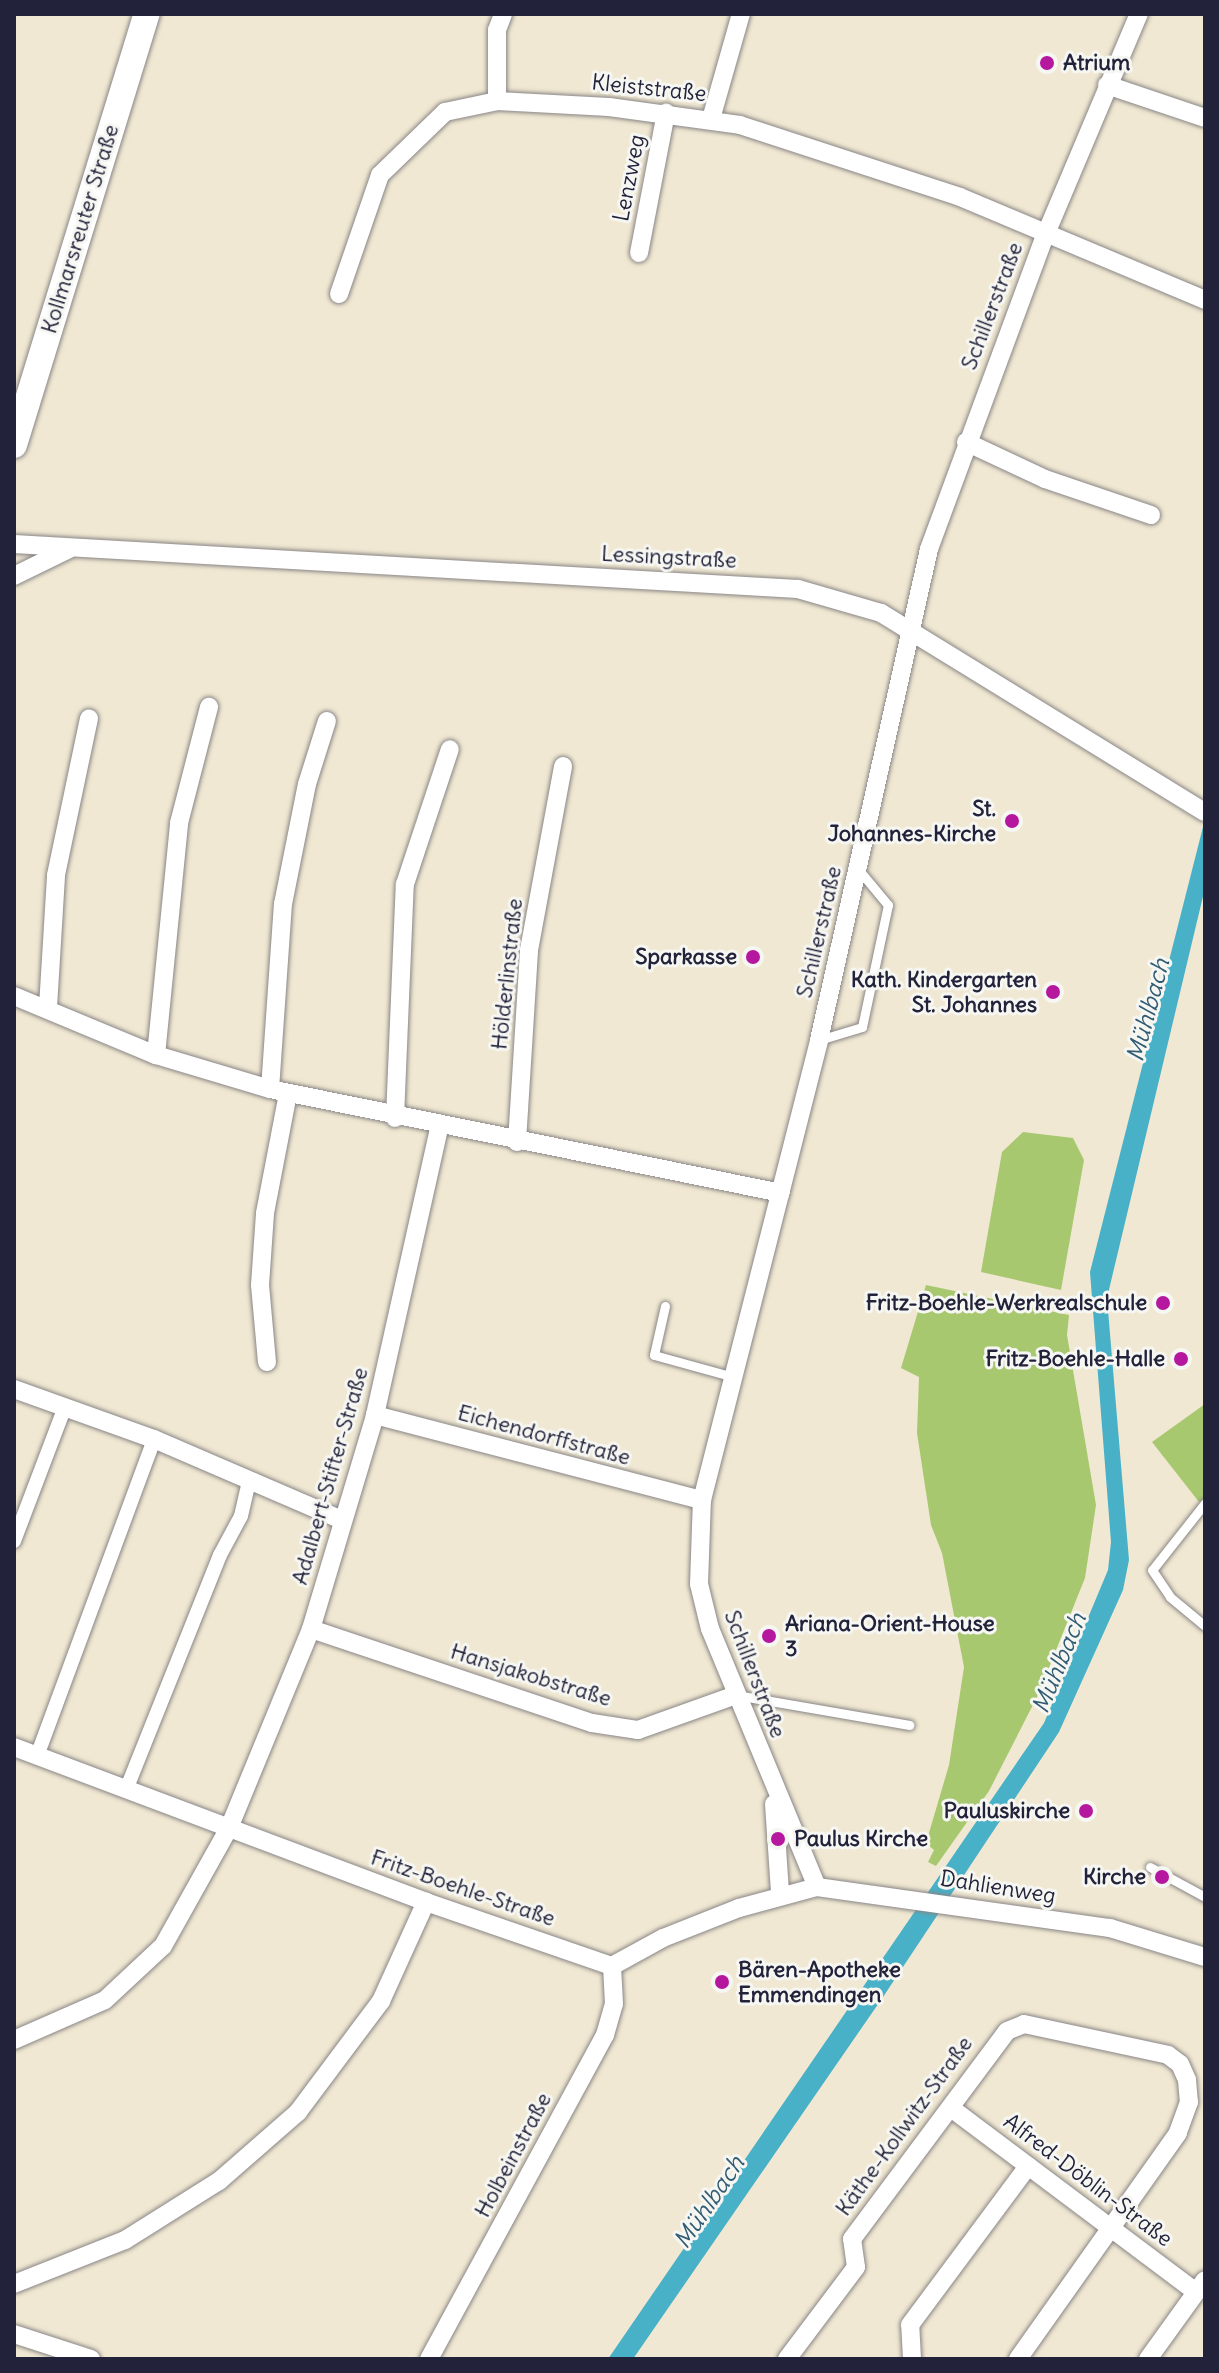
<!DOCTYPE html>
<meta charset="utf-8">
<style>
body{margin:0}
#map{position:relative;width:1219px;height:2373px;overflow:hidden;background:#f0e8d2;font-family:Delius,sans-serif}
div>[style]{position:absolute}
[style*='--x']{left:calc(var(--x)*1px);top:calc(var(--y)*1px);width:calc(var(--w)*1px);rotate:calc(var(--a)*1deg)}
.green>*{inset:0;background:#a8c870}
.water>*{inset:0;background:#48b0c7}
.roads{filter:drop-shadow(0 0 2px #898586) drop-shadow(0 0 2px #898586)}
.service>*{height:9px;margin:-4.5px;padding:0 4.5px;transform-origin:4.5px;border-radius:4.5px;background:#fff}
.pedestrian>*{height:14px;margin:-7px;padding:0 7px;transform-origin:7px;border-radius:7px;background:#fff}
.minor>*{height:18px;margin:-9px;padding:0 9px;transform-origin:9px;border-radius:9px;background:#fff}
.secondary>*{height:26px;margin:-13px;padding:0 13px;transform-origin:13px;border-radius:13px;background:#fff}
.dots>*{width:22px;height:22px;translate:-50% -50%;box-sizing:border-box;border:4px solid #f6f6f2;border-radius:50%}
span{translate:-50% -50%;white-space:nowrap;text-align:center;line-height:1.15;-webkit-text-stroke:6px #f6f6f2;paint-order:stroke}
.poi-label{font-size:22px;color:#22223b;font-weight:700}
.left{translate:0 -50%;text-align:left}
.right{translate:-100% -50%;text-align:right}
.street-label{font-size:22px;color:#22223b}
.water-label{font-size:24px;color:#315b73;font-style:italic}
.frame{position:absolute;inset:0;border:16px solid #22223b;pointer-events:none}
</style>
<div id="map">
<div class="green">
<i style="clip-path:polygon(1023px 1132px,1073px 1138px,1084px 1160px,1061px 1290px,981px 1272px,1002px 1152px)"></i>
<i style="clip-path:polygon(926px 1285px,1069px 1315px,1067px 1335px,1096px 1505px,1085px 1578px,1038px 1695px,989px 1791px,936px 1866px,928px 1862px,934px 1850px,926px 1843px,949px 1765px,964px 1667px,942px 1553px,931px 1525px,917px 1433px,919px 1377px,901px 1368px)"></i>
<i style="clip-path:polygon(1205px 1404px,1205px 1499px,1199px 1502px,1152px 1442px)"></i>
</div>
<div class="water">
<i style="clip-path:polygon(1205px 819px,1205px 888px,1107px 1298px,1129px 1560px,1123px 1590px,1059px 1732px,883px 1997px,633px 2359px,608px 2359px,1044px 1723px,1108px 1570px,1111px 1542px,1090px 1272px)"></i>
</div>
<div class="roads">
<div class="service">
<i style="--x:819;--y:1040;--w:45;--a:-16.8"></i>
<i style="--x:862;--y:1027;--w:125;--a:-78"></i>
<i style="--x:888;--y:905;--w:47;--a:-129.8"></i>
<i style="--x:665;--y:1306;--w:50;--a:102.7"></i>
<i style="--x:654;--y:1355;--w:79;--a:15.4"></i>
<i style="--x:1205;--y:1503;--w:85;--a:128.3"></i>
<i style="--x:1152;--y:1570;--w:32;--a:56"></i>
<i style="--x:1170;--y:1597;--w:45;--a:39.6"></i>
<i style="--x:736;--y:1695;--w:176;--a:9.8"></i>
<i style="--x:1150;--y:1867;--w:63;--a:28.6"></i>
</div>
<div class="pedestrian">
<i style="--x:14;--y:1541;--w:143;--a:-69.2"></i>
<i style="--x:37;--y:1756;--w:338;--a:-69.7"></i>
<i style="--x:126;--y:1790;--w:253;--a:-68.2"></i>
<i style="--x:220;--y:1555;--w:44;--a:-61.7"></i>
<i style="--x:241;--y:1516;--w:37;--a:-77"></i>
</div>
<div class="minor">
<i style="--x:1107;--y:85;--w:103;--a:18.6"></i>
<i style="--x:497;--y:101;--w:71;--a:-90"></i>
<i style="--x:497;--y:30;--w:17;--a:-69"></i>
<i style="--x:711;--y:119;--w:109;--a:-74.1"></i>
<i style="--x:639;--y:253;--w:143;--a:-79.1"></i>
<i style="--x:339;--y:294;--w:126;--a:-71"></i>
<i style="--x:380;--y:175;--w:91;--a:-44.1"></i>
<i style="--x:445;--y:112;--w:53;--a:-11.9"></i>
<i style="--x:497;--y:101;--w:112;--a:3.1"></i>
<i style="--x:609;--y:107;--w:132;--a:7.8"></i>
<i style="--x:740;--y:125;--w:231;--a:18.1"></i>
<i style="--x:960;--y:197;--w:266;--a:22.8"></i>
<i style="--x:966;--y:442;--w:87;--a:25.1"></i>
<i style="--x:1045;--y:479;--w:112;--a:18.8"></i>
<i style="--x:14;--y:544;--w:785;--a:3.29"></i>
<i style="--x:798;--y:589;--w:86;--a:16.1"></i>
<i style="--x:881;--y:613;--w:380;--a:31.6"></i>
<i style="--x:14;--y:576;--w:61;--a:-26.1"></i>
<i style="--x:14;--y:996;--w:154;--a:22.6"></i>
<i style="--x:156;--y:1055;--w:119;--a:16.6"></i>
<i style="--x:270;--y:1089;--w:521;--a:11.5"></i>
<i style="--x:48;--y:1007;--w:132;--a:-86.5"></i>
<i style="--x:56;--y:875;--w:160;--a:-78.1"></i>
<i style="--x:156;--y:1055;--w:233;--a:-84.3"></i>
<i style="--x:179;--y:823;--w:120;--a:-75.5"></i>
<i style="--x:270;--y:1089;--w:185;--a:-86"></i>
<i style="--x:283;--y:904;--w:122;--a:-78.7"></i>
<i style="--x:307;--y:784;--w:66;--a:-72.4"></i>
<i style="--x:395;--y:1118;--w:234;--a:-87.6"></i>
<i style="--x:405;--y:884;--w:142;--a:-71.6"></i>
<i style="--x:517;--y:1142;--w:192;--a:-86.4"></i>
<i style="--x:529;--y:950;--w:187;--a:-79.5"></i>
<i style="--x:267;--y:1362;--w:77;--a:-95.2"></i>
<i style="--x:260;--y:1285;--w:72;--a:-86"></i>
<i style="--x:265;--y:1213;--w:122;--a:-79.1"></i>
<i style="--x:14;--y:1389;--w:149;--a:19.7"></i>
<i style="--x:154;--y:1439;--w:205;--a:23.3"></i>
<i style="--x:375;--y:1415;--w:338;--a:14.6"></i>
<i style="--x:311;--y:1629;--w:296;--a:18.5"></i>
<i style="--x:592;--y:1723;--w:47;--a:8.7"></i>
<i style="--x:638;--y:1730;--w:104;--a:-19.7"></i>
<i style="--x:14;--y:1747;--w:440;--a:20.6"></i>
<i style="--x:426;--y:1902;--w:197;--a:19"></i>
<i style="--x:612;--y:1966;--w:58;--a:-28.8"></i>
<i style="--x:663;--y:1938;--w:82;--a:-21.5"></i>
<i style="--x:739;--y:1908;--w:81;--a:-15.1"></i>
<i style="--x:817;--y:1887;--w:296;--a:8"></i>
<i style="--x:1110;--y:1928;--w:99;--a:17"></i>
<i style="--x:774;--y:1804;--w:89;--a:86.1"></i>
<i style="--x:817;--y:1887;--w:279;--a:-112.5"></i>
<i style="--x:710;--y:1629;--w:46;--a:-103.7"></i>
<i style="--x:699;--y:1584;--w:84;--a:-88"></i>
<i style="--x:702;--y:1500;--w:475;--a:-75.7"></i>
<i style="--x:819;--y:1040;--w:503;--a:-77.37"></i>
<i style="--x:929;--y:549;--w:334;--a:-69.7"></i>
<i style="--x:1045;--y:236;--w:241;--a:-67.1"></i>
<i style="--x:14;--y:2040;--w:99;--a:-23.7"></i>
<i style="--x:105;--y:2000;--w:79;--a:-43"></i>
<i style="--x:163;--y:1946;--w:135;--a:-60.8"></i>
<i style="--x:229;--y:1828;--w:215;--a:-67.6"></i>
<i style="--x:311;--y:1629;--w:223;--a:-73.3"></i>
<i style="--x:375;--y:1415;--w:297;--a:-77.4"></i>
<i style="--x:951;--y:2108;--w:306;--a:36.9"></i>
<i style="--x:14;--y:2284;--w:119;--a:-21.6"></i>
<i style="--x:125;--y:2240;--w:111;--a:-32.1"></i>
<i style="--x:219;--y:2181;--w:105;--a:-41.1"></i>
<i style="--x:298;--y:2112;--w:139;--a:-53.2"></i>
<i style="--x:381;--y:2001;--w:109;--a:-65.6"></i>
<i style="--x:14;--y:2334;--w:81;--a:18"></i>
<i style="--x:429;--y:2359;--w:369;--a:-61.5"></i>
<i style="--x:605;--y:2035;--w:32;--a:-74"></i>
<i style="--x:614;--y:2004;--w:38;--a:-93"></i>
<i style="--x:787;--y:2359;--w:115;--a:-53.1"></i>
<i style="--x:856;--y:2267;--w:28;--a:-98"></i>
<i style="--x:852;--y:2239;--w:259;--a:-53.3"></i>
<i style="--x:1007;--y:2031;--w:18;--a:-22"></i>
<i style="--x:1024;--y:2024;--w:147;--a:12.1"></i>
<i style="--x:1168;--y:2055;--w:15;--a:37"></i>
<i style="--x:1180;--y:2064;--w:17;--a:66"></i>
<i style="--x:1187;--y:2080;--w:22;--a:85"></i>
<i style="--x:1189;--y:2102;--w:33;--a:110"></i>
<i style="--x:1178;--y:2133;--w:277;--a:125.3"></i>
<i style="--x:912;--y:2359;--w:34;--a:-93"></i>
<i style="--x:910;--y:2325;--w:198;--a:-53.4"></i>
<i style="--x:1148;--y:2359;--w:97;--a:-54.2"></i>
</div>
<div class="secondary">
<i style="--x:14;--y:445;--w:451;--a:-72.9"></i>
</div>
</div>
<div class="dots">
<i style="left:1047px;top:63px;background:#b5179e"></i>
<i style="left:1012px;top:821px;background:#b5179e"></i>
<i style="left:753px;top:957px;background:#b5179e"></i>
<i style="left:1053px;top:992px;background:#b5179e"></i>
<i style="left:1163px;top:1303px;background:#b5179e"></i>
<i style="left:1181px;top:1359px;background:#b5179e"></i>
<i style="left:769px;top:1636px;background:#b5179e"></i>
<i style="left:1086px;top:1811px;background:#b5179e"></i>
<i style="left:778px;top:1839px;background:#b5179e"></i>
<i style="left:1162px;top:1877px;background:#b5179e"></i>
<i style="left:722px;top:1982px;background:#b5179e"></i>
</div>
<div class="poi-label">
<span class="left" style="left:1063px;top:63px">Atrium</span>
<span class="right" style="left:996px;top:821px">St.<br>Johannes-Kirche</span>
<span class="right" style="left:737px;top:957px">Sparkasse</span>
<span class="right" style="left:1037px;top:992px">Kath. Kindergarten<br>St. Johannes</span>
<span class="right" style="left:1147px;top:1303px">Fritz-Boehle-Werkrealschule</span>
<span class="right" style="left:1165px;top:1359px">Fritz-Boehle-Halle</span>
<span class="left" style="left:785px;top:1636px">Ariana-Orient-House<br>3</span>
<span class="right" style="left:1070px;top:1811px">Pauluskirche</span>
<span class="left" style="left:794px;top:1839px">Paulus Kirche</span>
<span class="right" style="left:1146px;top:1877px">Kirche</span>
<span class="left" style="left:738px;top:1982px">Bären-Apotheke<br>Emmendingen</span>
</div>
<div class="street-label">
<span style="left:649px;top:88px;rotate:6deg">Kleiststraße</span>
<span style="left:629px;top:178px;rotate:-79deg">Lenzweg</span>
<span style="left:80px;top:229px;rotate:-73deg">Kollmarsreuter Straße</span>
<span style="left:992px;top:306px;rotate:-69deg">Schillerstraße</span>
<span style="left:669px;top:557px;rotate:3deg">Lessingstraße</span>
<span style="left:819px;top:932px;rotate:-77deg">Schillerstraße</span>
<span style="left:507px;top:974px;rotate:-84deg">Hölderlinstraße</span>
<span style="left:544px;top:1435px;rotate:15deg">Eichendorffstraße</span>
<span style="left:330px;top:1476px;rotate:-74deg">Adalbert-Stifter-Straße</span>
<span style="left:755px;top:1674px;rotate:69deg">Schillerstraße</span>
<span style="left:531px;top:1675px;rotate:17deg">Hansjakobstraße</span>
<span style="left:998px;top:1887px;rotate:9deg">Dahlienweg</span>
<span style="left:463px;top:1888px;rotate:19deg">Fritz-Boehle-Straße</span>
<span style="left:904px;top:2126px;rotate:-54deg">Käthe-Kollwitz-Straße</span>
<span style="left:513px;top:2155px;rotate:-62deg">Holbeinstraße</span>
<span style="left:1088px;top:2180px;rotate:37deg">Alfred-Döblin-Straße</span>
</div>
<div class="water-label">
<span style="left:1148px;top:1010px;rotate:-75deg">Mühlbach</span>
<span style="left:1059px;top:1663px;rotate:-68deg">Mühlbach</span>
<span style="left:709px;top:2202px;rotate:-56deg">Mühlbach</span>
</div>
<div class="frame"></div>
</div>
